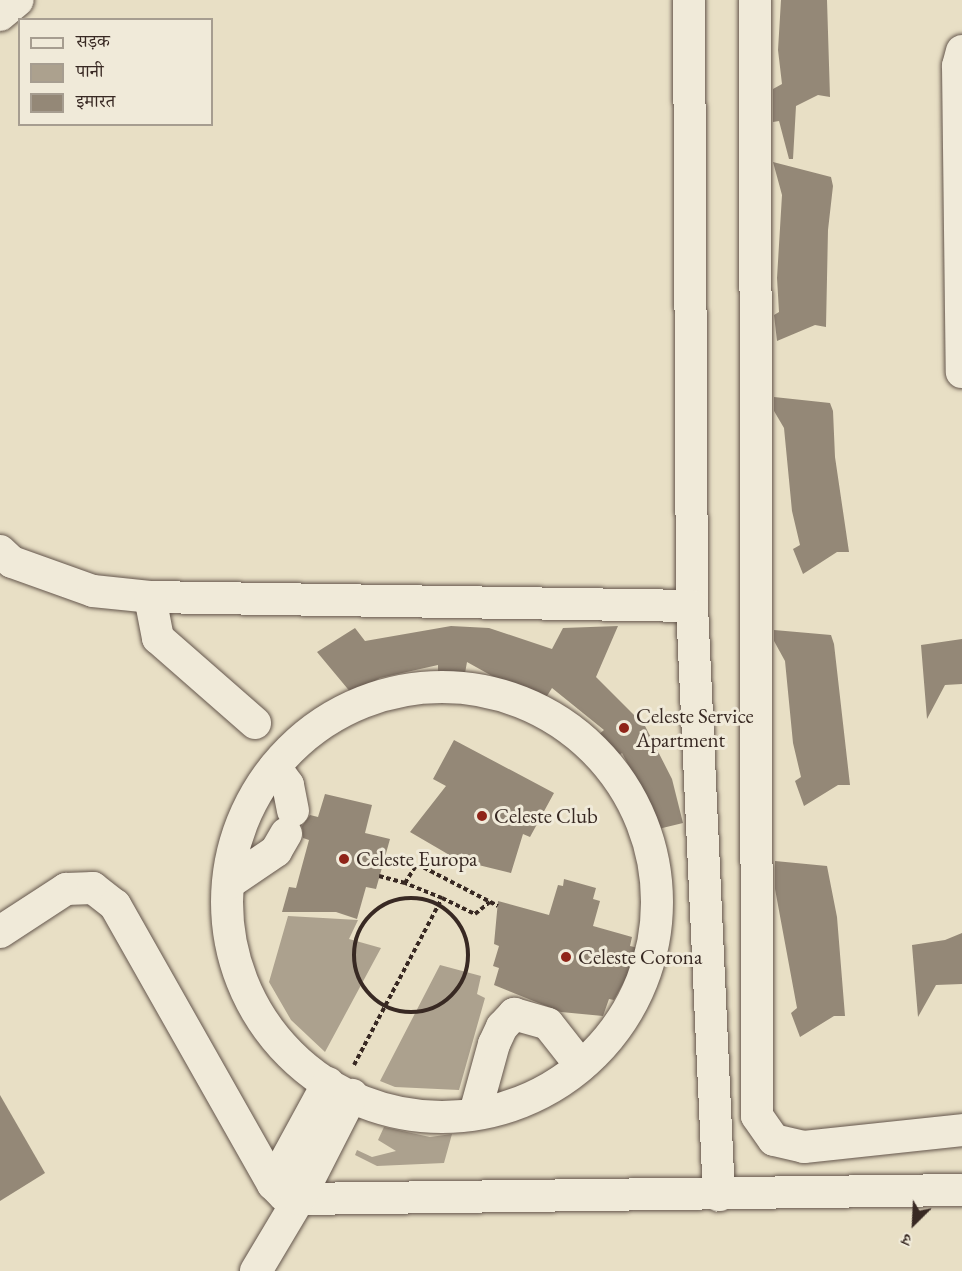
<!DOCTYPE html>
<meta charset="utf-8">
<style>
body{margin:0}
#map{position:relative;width:962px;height:1271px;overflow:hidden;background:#e8dfc5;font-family:"EB Garamond","Noto Serif Devanagari",serif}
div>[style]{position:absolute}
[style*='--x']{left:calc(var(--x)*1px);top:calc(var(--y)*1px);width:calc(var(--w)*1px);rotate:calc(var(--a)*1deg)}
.water>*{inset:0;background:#aca18e}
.building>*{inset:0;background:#948877}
.path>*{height:4px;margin-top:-2px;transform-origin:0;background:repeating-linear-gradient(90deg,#382923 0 4.5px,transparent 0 7.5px)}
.path>.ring{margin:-2px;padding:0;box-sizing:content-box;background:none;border:4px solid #382923;border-radius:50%}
.roads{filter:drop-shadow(0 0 2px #64564c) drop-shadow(0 0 2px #64564c)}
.minor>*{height:32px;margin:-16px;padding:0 16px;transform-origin:16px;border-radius:16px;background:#f0ead9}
.minor>.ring{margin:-16px;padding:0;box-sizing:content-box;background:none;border:32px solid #f0ead9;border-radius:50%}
.dots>*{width:16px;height:16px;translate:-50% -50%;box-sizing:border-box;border:3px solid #f0ead9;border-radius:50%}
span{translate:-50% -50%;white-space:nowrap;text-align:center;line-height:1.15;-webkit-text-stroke:6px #f0ead9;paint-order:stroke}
.poi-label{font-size:21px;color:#382923}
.left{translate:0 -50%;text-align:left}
.legend{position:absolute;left:18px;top:18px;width:195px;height:108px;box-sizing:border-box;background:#f0ead9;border:2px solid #a69d90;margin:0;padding:8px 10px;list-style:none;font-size:18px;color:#382923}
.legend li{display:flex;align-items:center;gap:12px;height:30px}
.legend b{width:30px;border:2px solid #a69d90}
.north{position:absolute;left:884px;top:1193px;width:60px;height:60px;-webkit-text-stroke:4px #f0ead9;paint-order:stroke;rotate:204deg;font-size:16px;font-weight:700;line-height:24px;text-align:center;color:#382923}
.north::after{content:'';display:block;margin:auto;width:21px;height:27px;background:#382923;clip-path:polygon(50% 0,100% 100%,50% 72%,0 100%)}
</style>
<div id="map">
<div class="water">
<i style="clip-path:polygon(288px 916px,358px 920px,349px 939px,381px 948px,325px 1052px,291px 1020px,269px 982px)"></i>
<i style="clip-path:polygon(440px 965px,481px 976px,477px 994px,485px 998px,459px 1090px,395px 1087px,380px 1081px)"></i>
<i style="clip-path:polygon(384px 1127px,430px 1137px,452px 1134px,444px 1163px,377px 1166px,355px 1155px,357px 1150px,372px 1157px,396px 1151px,378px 1140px)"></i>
</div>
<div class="building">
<i style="clip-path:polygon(781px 0,827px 0,830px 97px,818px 95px,796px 106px,793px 159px,789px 159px,779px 121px,773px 122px,773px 89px,782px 84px,778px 50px)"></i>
<i style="clip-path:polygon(773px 162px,831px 177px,833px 186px,828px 230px,826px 327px,815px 325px,777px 341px,774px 315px,779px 312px,777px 278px,782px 195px)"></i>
<i style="clip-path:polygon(774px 397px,830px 403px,833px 411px,835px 457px,849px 552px,837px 552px,803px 574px,793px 549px,800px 545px,792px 511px,784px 428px,774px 411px)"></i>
<i style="clip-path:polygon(451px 626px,489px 628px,552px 649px,563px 628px,618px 626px,596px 677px,645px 726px,672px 779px,683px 823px,650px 831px,636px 780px,622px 753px,607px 764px,591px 741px,604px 730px,552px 688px,542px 704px,467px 662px,464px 679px,438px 676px,438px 665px,380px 678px,352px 694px,317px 652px,355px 628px,365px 641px)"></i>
<i style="clip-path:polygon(774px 630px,831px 635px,834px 644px,850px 785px,838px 785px,804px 806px,795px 781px,801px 777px,793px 743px,785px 661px,774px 641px)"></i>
<i style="clip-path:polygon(962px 639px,962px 684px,945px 685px,927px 719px,921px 645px)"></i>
<i style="clip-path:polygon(454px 740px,554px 793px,530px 837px,523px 834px,511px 873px,458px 860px,410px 832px,446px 786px,433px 779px)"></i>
<i style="clip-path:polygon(325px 794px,372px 805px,365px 833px,390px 839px,376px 889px,366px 887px,357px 919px,336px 912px,282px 912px,289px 887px,296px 888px,309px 840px,303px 838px,302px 826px,310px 815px,318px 817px)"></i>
<i style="clip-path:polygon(775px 861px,827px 866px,837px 917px,845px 1016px,834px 1016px,800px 1037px,791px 1013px,797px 1008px,775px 889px)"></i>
<i style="clip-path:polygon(564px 879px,596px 888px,593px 899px,600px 901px,593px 926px,632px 937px,630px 946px,642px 949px,614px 1000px,609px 999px,603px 1016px,561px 1012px,494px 985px,499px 968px,493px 966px,499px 946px,494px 944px,498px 901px,549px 915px,558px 885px,563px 886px)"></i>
<i style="clip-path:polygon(962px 933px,962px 984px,936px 985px,918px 1017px,912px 945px,945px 940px)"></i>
<i style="clip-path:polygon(0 1095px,45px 1173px,0 1201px)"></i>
</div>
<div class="path">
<i style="--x:379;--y:876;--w:27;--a:15"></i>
<i style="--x:405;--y:883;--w:22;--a:-58"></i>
<i style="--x:417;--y:864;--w:91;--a:27.4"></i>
<i class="ring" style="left:354px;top:898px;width:110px;height:110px"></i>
<i style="--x:442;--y:898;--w:37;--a:26"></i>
<i style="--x:475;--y:914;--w:19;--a:-39"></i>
<i style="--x:354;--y:1065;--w:189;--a:-62.2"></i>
<i style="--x:442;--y:898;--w:40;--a:-158"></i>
</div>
<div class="roads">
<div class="minor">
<i style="--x:689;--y:0;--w:606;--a:89.72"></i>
<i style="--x:692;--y:606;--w:590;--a:87.38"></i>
<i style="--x:755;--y:0;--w:1116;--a:89.9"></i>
<i style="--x:757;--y:1116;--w:29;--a:55"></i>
<i style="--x:774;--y:1140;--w:31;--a:13"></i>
<i style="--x:804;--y:1147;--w:159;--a:-6.1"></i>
<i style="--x:0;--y:15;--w:23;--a:-40"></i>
<i style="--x:962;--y:51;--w:16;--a:105"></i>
<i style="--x:958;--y:66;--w:306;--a:89.3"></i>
<i style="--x:0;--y:551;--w:16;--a:43"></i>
<i style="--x:12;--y:562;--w:86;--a:19.7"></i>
<i style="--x:93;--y:591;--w:57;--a:6"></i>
<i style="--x:150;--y:597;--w:542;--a:0.95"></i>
<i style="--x:150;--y:597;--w:42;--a:79"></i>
<i style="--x:158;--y:638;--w:129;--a:41.2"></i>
<i class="ring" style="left:227px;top:687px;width:398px;height:398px"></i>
<i style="--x:275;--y:767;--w:22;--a:54"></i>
<i style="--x:288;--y:785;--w:26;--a:79"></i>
<i style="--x:229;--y:883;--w:57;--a:-34.2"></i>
<i style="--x:276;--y:851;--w:20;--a:-60"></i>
<i style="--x:0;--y:932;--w:79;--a:-33.1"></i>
<i style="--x:66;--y:889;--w:27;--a:-2"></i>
<i style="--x:93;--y:888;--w:28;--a:38"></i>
<i style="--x:115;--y:905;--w:321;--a:60.5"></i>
<i style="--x:273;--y:1184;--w:16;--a:45"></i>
<i style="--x:284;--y:1195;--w:16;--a:15"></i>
<i style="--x:299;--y:1199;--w:663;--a:-0.78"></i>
<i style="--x:475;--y:1113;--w:72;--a:-74.6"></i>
<i style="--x:494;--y:1044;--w:19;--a:-65"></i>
<i style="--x:502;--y:1027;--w:18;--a:-47"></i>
<i style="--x:514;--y:1014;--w:35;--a:16"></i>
<i style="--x:548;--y:1024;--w:53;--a:51.8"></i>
<i style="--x:273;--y:1184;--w:115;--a:-61.4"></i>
<i style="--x:256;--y:1271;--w:84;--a:-59.2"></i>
<i style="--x:299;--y:1199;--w:117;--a:-63"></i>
</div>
</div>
<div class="dots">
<i style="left:624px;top:728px;background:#8f2418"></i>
<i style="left:482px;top:816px;background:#8f2418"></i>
<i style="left:344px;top:859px;background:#8f2418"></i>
<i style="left:566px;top:957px;background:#8f2418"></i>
</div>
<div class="poi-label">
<span class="left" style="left:636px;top:728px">Celeste Service<br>Apartment</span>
<span class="left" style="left:494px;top:816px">Celeste Club</span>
<span class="left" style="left:356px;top:859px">Celeste Europa</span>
<span class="left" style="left:578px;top:957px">Celeste Corona</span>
</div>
<ul class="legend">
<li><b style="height:8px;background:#f0ead9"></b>सड़क</li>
<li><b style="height:16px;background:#aca18e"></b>पानी</li>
<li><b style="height:16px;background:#948877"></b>इमारत</li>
</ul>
<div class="north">उ</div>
</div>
